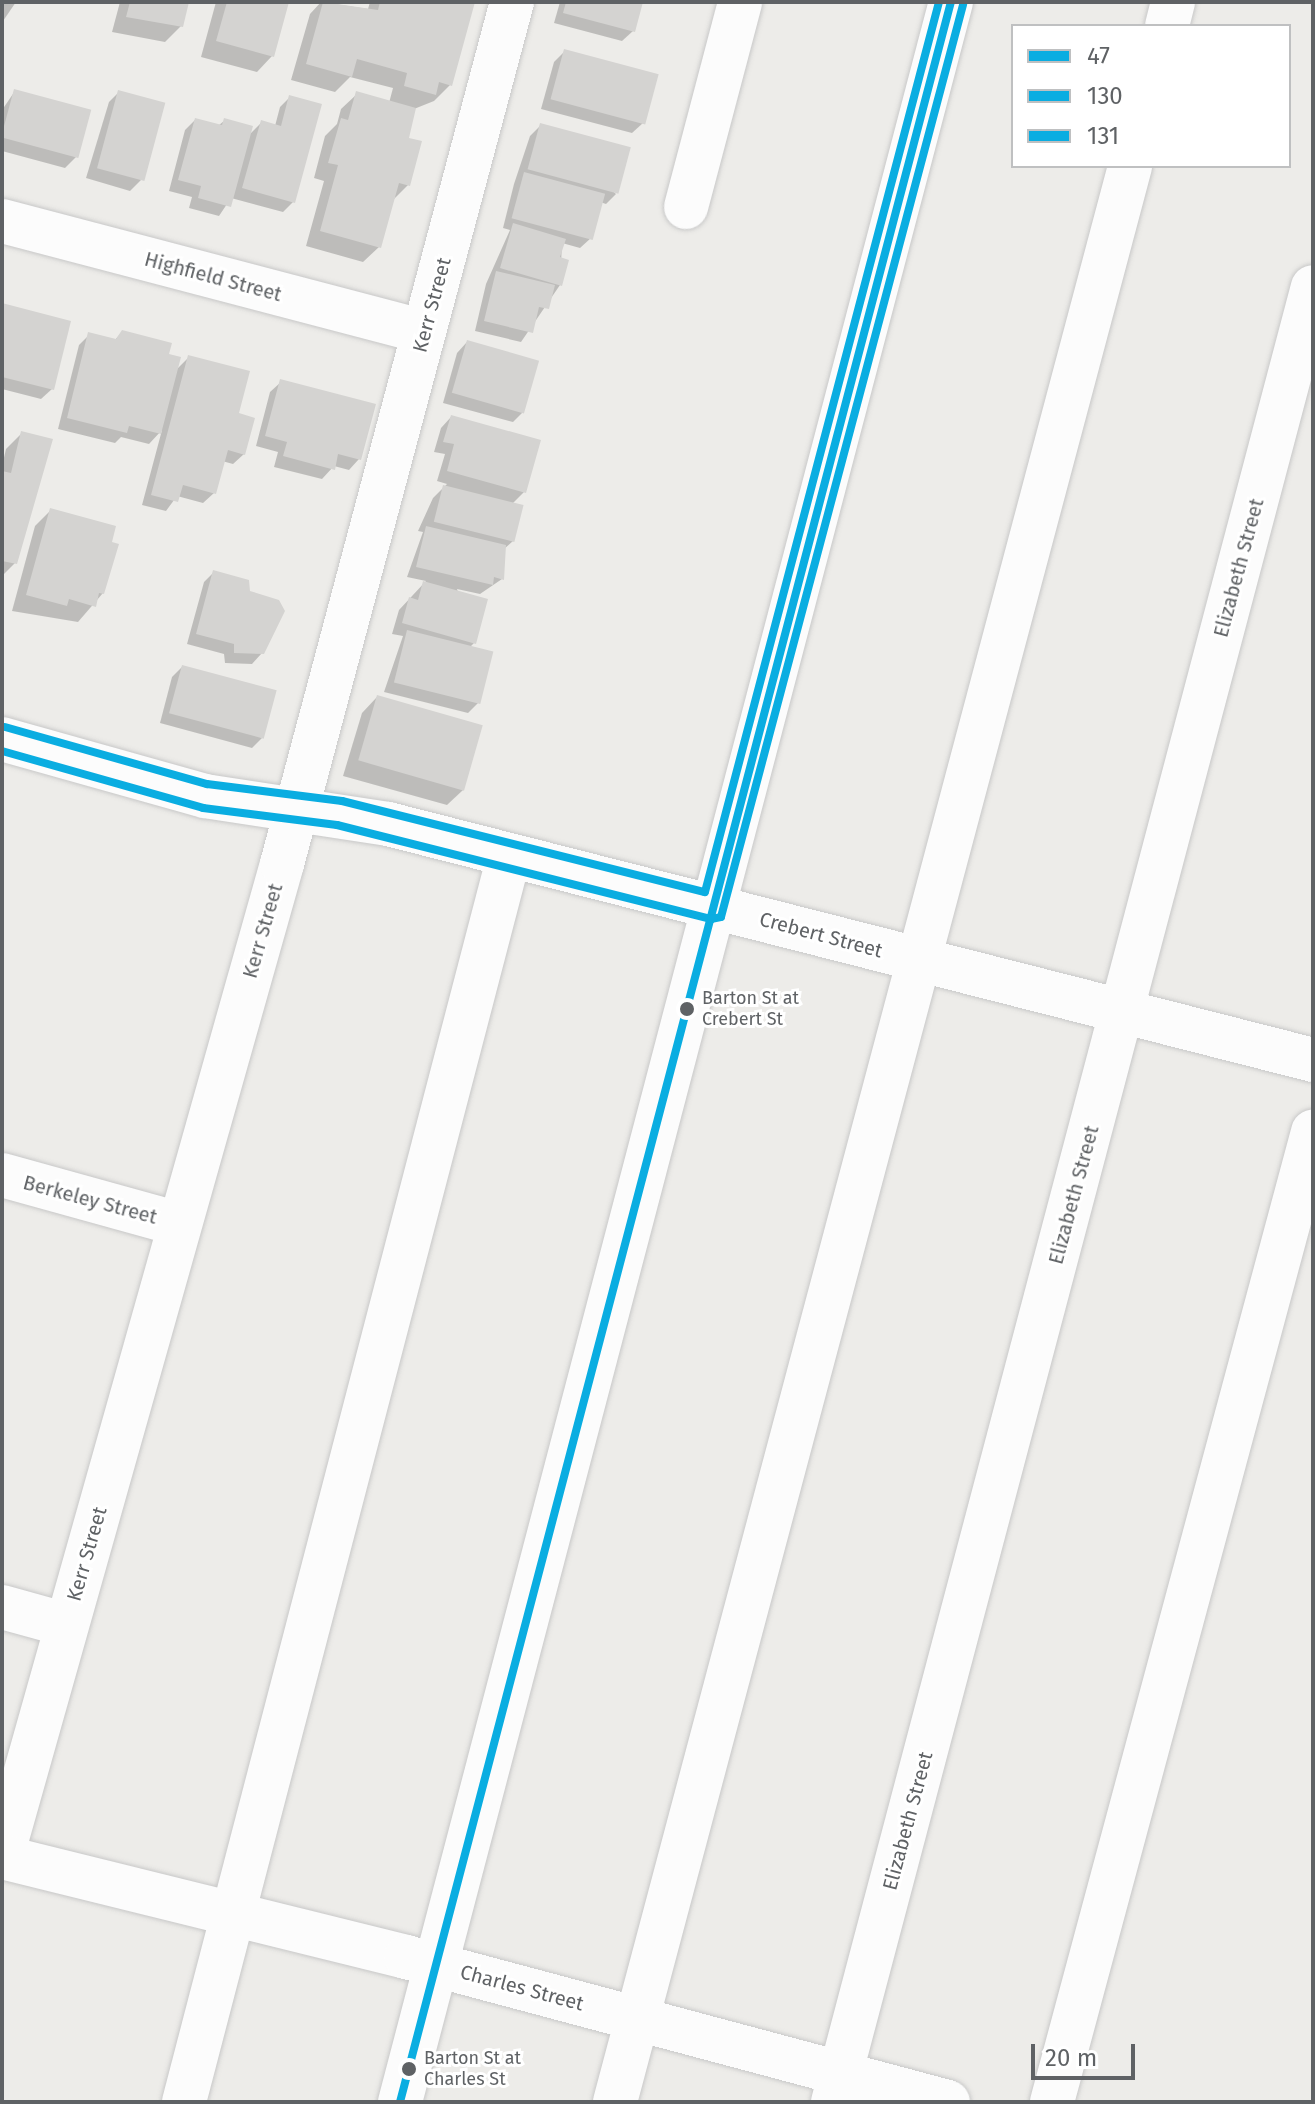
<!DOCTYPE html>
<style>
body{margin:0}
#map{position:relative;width:1315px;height:2104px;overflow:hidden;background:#edece9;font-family:"Fira Sans",sans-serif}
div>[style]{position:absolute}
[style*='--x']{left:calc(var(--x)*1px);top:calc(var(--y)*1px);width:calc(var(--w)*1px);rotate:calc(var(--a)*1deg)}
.shadow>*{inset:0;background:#0003}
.building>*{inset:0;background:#d4d3d1;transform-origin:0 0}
.roads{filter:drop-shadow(0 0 2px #c8c8c8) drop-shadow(0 0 2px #c8c8c8)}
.minor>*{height:44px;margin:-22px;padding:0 22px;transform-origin:22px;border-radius:22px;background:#fcfcfc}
.bus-1>*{height:8px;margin:-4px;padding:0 4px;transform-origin:4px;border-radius:4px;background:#0aade1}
.bus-2>*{height:8px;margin:-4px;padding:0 4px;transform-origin:4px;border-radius:4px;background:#0aade1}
.bus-3>*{height:8px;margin:-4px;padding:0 4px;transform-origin:4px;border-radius:4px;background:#0aade1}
.dots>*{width:22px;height:22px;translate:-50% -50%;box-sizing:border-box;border:4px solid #fff;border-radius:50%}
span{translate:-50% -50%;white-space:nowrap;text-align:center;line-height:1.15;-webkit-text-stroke:6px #fff;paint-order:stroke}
.bus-label{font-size:18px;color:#5f6265}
.left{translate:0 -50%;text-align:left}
.street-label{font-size:20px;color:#5f6265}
.frame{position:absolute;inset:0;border:4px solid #5f6265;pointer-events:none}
.legend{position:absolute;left:1011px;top:24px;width:280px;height:144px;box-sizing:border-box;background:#fff;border:2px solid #bfc0c1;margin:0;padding:10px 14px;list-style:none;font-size:24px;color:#5f6265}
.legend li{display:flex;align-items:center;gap:16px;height:40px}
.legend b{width:40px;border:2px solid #bfc0c1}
.scale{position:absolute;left:1031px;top:2044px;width:104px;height:36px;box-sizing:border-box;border:4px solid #5f6265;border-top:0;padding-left:10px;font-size:24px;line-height:28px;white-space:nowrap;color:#5f6265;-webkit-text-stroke:6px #fff;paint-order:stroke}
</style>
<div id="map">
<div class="shadow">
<i style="clip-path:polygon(2px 2px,16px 2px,3px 21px,2px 20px)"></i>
<i style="clip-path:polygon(120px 2px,187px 2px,181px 26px,165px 42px,112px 32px)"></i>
<i style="clip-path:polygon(216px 2px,287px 2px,272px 56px,257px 72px,201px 57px)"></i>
<i style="clip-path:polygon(321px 2px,368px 9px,370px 2px,473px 2px,450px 85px,434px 101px,414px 109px,406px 139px,408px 185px,392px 201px,379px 247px,363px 262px,306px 246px,324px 181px,314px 178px,325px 136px,337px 124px,341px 109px,357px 94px,389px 103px,393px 88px,350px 77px,335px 92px,291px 80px,310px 14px)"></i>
<i style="clip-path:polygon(560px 2px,641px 2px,633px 31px,622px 41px,554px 23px)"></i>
<i style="clip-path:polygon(565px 51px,643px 123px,632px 133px,541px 109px,554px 62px)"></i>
<i style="clip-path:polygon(15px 91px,76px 157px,65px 168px,2px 151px,2px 110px)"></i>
<i style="clip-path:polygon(119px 92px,141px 180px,130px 191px,86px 178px,109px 102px)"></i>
<i style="clip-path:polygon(290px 97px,293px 202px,283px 212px,231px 198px,219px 216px,189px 208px,192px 197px,169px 191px,185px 130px,195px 120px,218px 126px,225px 120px,249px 135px,262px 122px,275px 126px,280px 107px)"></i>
<i style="clip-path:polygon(541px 125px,616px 194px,606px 204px,600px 202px,591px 238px,580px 248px,562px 243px,560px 285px,521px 342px,475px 331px,486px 284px,510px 230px,503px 228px,514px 184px,530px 136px)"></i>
<i style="clip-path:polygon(2px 305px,52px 389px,41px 399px,2px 389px)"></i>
<i style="clip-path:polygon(122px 332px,166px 355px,175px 371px,189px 357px,236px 415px,244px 454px,233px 464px,222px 461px,214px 493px,203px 503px,177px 496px,166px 511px,142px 505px,162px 430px,149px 444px,121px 437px,115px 443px,58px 429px,79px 345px,89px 335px,114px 341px)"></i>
<i style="clip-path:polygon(467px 342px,523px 412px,513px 422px,443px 403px,457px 353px)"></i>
<i style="clip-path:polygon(281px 382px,359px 459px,349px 470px,334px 466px,322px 479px,274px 467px,278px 452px,256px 446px,270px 392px)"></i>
<i style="clip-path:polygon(451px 417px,524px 492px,512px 504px,513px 541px,504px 549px,502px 579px,480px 594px,457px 589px,474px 643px,469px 648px,478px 703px,468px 713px,384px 692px,403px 636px,392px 634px,399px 610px,426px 581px,407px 577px,423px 532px,418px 531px,433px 498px,447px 484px,437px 481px,445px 454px,434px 452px,441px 428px)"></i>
<i style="clip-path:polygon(22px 433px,15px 563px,2px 576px,2px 466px,6px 449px)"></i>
<i style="clip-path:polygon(51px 510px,103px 593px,78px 622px,12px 611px,35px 526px)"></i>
<i style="clip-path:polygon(214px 572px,262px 653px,252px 664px,225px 663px,224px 654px,187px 644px,204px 582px)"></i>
<i style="clip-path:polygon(182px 667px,263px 737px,252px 748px,160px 723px,172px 677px)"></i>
<i style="clip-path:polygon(377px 697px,463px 790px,447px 805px,343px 776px,362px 713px)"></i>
</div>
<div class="building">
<i style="clip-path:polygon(130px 2px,189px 2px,183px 27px,126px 17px)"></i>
<i style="clip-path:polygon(227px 2px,289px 2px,274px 57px,216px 41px)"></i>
<i style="clip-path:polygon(323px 2px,378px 10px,380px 2px,475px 2px,452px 86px,439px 82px,436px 95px,404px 86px,407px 73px,357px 59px,352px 77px,306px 64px)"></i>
<i style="clip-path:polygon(566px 2px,643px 2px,635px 32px,563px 13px)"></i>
<i style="left:564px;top:49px;width:98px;height:52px;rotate:15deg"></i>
<i style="left:14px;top:89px;width:80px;height:50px;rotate:15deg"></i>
<i style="left:118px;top:90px;width:49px;height:81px;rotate:15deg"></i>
<i style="clip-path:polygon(356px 91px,416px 108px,409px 138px,422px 141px,410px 186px,399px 183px,381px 248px,320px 231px,338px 165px,328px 163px,341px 118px,348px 120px)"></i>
<i style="clip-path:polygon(289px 95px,322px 104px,295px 203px,242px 188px,261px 120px,281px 126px)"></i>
<i style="clip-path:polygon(195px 118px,222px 125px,224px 118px,253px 126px,231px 207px,198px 198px,201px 186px,178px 180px)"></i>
<i style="left:540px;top:123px;width:94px;height:48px;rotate:15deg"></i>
<i style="left:524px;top:172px;width:84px;height:48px;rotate:15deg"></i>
<i style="clip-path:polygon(513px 223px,566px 239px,560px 257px,569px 260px,562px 286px,500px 268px)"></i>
<i style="clip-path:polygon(496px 271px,555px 285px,549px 309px,539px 307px,533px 333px,484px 321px)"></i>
<i style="clip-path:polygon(2px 303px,71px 321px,54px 390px,2px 377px)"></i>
<i style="clip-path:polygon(122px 330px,172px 343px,169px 354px,181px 357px,161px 434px,129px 426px,127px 433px,67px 418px,88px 332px,116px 339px)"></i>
<i style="left:467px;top:340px;width:75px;height:55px;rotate:16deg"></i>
<i style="clip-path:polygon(188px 355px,250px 371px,239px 413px,255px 418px,245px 455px,228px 450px,216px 494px,183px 485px,178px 502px,151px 495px)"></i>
<i style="clip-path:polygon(280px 379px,376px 404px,361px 460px,338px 454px,335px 470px,283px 456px,287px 442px,265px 436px)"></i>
<i style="clip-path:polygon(451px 415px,541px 440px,526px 493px,447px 471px,454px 444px,443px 442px)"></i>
<i style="clip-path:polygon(21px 431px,53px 439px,17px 564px,2px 561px,2px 471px,11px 473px)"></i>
<i style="left:443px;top:485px;width:83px;height:38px;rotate:14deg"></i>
<i style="clip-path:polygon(50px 508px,116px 526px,112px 542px,119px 544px,104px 594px,99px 593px,96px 607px,69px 599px,67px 606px,26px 595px)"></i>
<i style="clip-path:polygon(426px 526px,506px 545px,504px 580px,494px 577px,493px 585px,416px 567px)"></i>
<i style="clip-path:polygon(213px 570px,249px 580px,250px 591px,279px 600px,285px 611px,264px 654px,234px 653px,234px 644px,196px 634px)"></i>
<i style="clip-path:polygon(423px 581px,488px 599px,476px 644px,402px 623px,409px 597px,418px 600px)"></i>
<i style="left:407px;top:630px;width:89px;height:54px;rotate:14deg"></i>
<i style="left:182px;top:665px;width:98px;height:50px;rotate:15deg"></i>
<i style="left:377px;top:695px;width:110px;height:68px;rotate:16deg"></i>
</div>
<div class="roads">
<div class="minor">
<i style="--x:1167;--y:26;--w:25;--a:-76"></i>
<i style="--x:686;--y:207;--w:212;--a:-75.2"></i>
<i style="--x:2;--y:221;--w:436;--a:14.7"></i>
<i style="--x:2;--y:739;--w:211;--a:15.7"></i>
<i style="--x:205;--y:796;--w:185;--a:8.7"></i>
<i style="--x:388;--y:824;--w:955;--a:14.31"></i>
<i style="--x:2;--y:1175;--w:184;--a:15.5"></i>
<i style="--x:2;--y:1607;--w:67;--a:15.5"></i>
<i style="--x:2;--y:1856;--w:1031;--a:-74.24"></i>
<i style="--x:282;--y:864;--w:892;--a:-75.06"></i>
<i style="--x:2;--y:1857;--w:416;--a:13.9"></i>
<i style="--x:406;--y:1957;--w:561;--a:14.98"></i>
<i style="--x:184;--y:2102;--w:1288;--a:-75.38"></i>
<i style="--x:400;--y:2102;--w:2171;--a:-75.3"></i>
<i style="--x:615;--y:2102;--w:2003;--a:-75.1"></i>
<i style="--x:833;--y:2102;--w:1877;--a:-75.19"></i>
<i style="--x:1052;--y:2102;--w:1005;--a:-74.94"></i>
</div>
</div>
<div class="bus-1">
<i style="--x:400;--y:2102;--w:2171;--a:-75.3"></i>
</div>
<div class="bus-2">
<i style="--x:2;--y:751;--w:209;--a:15.8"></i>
<i style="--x:203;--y:808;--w:135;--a:7.2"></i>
<i style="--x:337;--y:825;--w:386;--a:14.1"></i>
<i style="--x:711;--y:919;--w:10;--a:-11"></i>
<i style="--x:721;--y:917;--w:944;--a:-75.14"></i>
</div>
<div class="bus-3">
<i style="--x:5;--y:727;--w:210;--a:15.8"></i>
<i style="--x:207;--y:784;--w:136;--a:7.2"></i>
<i style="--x:342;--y:801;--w:374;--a:14.1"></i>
<i style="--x:705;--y:892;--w:920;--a:-75.27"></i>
</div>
<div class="dots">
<i style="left:687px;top:1009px;background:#5f6265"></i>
<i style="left:409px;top:2069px;background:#5f6265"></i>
</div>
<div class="bus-label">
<span class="left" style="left:702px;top:1009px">Barton St at<br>Crebert St</span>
<span class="left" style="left:424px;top:2069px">Barton St at<br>Charles St</span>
</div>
<div class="street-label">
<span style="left:213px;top:277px;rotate:15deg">Highfield Street</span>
<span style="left:432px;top:305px;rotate:-75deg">Kerr Street</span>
<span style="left:1239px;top:568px;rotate:-75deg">Elizabeth Street</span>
<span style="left:263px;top:931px;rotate:-74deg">Kerr Street</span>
<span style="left:821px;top:935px;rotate:15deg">Crebert Street</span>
<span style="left:1074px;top:1195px;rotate:-75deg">Elizabeth Street</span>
<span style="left:90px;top:1200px;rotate:15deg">Berkeley Street</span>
<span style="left:87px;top:1554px;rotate:-74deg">Kerr Street</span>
<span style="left:908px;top:1821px;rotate:-75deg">Elizabeth Street</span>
<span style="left:522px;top:1988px;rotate:15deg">Charles Street</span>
</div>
<div class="frame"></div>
<ul class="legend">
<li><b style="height:10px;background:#0aade1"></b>47</li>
<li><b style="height:10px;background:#0aade1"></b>130</li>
<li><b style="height:10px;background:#0aade1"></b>131</li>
</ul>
<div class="scale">20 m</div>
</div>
